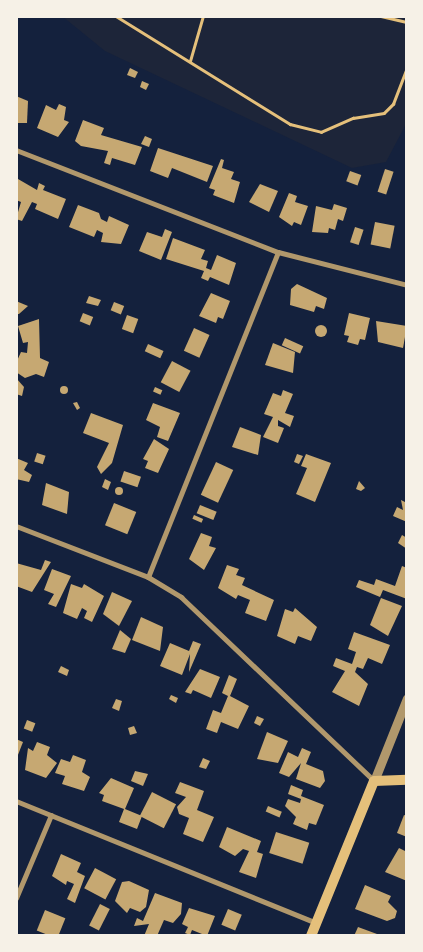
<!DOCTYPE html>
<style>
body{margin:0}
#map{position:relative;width:423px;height:952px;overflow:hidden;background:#14213d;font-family:Mulish,sans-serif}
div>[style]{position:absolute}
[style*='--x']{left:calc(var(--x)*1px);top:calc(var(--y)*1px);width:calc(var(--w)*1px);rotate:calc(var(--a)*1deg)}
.green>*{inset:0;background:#1d2539}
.building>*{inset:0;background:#c6a872;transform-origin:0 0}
.round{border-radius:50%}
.path>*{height:2.5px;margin:-1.25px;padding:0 1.25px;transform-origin:1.25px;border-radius:1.25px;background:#e5c07b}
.minor>*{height:5px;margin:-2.5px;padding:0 2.5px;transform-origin:2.5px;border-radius:2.5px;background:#b1986c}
.tertiary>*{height:9px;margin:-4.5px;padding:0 4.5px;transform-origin:4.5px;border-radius:4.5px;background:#b1986c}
.secondary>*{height:10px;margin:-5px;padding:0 5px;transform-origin:5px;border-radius:5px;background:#e5c07b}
span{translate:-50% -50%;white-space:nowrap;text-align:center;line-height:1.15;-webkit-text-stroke:4px #f6f1e7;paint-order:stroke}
.frame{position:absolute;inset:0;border:18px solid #f6f1e7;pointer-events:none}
</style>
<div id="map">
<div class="green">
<i style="clip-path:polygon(62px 16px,407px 16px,407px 122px,386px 162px,352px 168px,105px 51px)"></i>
</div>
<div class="building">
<i style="clip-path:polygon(130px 68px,138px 72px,135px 78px,127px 75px)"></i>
<i style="clip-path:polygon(142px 81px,149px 84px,146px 90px,140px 87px)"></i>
<i style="clip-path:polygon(16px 96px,28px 101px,27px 123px,16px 123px)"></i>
<i style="clip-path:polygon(59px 104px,66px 107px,64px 120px,69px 122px,58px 137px,37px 128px,46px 105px,56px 110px)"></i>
<i style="clip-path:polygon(83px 120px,104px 128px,101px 135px,142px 147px,135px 165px,112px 158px,110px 165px,104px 163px,108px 151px,81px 146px,75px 141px)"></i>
<i style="clip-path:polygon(145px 136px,152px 139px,149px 147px,141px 144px)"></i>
<i style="clip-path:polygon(158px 148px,213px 166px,207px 182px,172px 168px,168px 178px,150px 171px)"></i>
<i style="clip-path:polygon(221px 159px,224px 160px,222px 168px,234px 172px,231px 179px,240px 182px,234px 203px,213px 195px,215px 190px,209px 188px)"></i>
<i style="left:385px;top:169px;width:9px;height:24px;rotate:18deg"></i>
<i style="left:350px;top:171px;width:12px;height:11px;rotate:20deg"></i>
<i style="clip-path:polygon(18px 179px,37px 190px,39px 183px,45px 186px,43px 190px,66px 199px,58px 219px,35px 209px,37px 204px,32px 202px,22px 221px,16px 219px,21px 202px,16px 200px)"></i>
<i style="clip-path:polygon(260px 184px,278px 191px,269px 212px,249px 202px)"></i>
<i style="clip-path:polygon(289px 193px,297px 196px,295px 202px,308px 206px,301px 225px,294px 222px,292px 226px,279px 217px)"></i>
<i style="clip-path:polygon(334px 204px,347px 208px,343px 221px,338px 219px,335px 230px,329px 228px,328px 233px,312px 232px,316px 206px,332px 210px)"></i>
<i style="clip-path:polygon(78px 205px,99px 213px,101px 219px,107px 222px,109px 216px,129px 225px,121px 244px,101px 242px,103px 233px,97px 230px,94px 237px,69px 227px)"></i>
<i style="left:375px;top:222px;width:20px;height:23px;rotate:11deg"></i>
<i style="left:355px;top:227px;width:9px;height:16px;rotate:18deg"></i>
<i style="clip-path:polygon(165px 229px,172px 232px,161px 260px,139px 251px,147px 232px,162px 237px)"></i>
<i style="clip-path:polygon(173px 238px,205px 250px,201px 259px,208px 261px,206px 268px,211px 270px,217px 255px,236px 263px,229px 285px,210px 277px,208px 281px,201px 278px,204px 271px,166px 259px)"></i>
<i style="clip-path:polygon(297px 284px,327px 298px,324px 309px,316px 306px,314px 312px,290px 305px,291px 289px)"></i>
<i style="clip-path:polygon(211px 293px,230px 301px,223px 319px,218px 317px,216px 323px,199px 316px)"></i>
<i style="clip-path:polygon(89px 296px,101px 300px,98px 306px,86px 303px)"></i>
<i style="clip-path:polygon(16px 301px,28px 306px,19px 314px,16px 314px)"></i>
<i style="left:114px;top:302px;width:11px;height:9px;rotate:22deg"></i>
<i style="left:83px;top:313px;width:11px;height:9px;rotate:22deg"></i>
<i style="clip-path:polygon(349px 313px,370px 318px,365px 340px,360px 339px,358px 345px,347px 342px,349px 336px,344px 335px)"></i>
<i style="left:127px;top:315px;width:12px;height:15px;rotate:20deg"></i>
<i style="clip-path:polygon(39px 319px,40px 358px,49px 362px,44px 377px,36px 374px,25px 378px,16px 372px,16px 363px,21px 352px,27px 353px,28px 342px,23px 343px,18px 326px)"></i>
<i style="clip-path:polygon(376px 321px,407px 326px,403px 348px,378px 342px)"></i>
<i class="round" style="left:315px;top:325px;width:12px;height:12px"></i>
<i style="left:194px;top:328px;width:17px;height:25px;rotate:24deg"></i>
<i style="left:285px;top:338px;width:20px;height:8px;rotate:24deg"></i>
<i style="clip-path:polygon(273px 343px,295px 352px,293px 373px,265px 365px)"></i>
<i style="left:148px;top:344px;width:17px;height:8px;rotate:24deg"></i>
<i style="left:172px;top:361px;width:21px;height:24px;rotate:28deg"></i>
<i style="clip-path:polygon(16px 378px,24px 387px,22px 396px,16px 394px)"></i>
<i class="round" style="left:60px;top:386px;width:8px;height:8px"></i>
<i style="left:155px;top:387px;width:8px;height:5px;rotate:23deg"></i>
<i style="clip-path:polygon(283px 390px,293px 394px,285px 413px,294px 416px,290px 427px,278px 420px,278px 426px,284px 428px,278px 443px,263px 437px,273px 417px,264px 414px,273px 393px,281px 396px)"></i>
<i style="clip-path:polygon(77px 402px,80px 408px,77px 410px,73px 403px)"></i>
<i style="clip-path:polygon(153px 403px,180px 413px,168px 441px,157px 437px,160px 427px,146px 420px)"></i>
<i style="clip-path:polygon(91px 413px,123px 425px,112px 463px,101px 474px,97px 467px,109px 443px,83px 433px)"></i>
<i style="clip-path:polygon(240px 427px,261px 435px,258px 455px,232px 447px)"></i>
<i style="clip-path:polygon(154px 439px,169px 449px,158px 473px,145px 468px,148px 461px,143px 459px)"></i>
<i style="left:37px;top:453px;width:9px;height:9px;rotate:18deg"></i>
<i style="clip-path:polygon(297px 454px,303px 456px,299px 464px,294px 462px)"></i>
<i style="clip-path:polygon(306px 454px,331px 463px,315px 502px,296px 494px,307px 468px,301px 466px)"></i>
<i style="clip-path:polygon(16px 458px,28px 463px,24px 470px,32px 475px,29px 482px,16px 479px)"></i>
<i style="left:216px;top:462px;width:19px;height:36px;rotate:25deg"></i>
<i style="left:124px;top:471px;width:18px;height:11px;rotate:19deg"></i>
<i style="clip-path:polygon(105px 479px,111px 482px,108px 490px,102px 487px)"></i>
<i style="clip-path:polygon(359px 481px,365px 488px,361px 491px,356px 489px)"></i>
<i style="clip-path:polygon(46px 483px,69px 492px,67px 514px,42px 505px)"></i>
<i class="round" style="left:115px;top:487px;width:8px;height:8px"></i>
<i style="clip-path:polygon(401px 500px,407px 503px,407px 522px,393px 516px,397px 507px,403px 510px)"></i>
<i style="left:114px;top:503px;width:24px;height:24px;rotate:22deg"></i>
<i style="left:200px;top:505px;width:18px;height:9px;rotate:22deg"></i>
<i style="left:194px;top:515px;width:10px;height:4px;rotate:24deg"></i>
<i style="clip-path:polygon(201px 533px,212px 537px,209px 546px,216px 548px,204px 570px,189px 559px)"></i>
<i style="clip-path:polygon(402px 535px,407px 538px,407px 549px,398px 543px)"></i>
<i style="clip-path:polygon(45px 560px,51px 562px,32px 592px,16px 586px,16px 563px,41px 570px)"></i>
<i style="clip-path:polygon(227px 565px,239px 569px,236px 575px,245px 578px,242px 585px,274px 600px,266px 621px,245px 613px,250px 600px,238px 595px,236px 599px,218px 588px)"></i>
<i style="clip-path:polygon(402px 566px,407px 568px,407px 599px,383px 590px,380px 597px,356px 587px,359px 580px,374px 585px,376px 579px,395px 586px)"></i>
<i style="clip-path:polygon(52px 569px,71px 576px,56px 607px,48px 604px,54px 594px,44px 590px)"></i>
<i style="clip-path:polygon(71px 584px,82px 588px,84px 584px,104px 596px,92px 622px,84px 618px,87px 611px,82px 608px,77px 619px,63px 613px)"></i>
<i style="clip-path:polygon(112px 592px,132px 601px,119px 626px,103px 614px)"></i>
<i style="clip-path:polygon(381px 598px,402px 606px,388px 636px,370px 625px)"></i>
<i style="clip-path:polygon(295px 608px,317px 627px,311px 641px,298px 636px,295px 644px,277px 636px,285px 609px,293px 612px)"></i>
<i style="clip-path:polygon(141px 617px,163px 627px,160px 651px,132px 640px)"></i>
<i style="clip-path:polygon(120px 630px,131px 639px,125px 653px,112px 649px)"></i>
<i style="clip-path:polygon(354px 632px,390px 645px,382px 664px,368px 658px,363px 669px,357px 667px,355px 672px,368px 684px,359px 706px,332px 692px,345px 671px,333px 666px,336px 658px,352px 664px,356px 652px,348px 649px)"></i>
<i style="clip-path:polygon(193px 641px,201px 644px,189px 672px,190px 654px,182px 675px,160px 666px,170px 643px,189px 651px)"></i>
<i style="clip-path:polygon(61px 666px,69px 670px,67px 676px,58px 672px)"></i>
<i style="clip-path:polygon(200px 669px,220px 677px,211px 698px,193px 690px,191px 694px,185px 692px)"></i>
<i style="clip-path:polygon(229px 675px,237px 679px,230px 696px,249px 706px,238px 729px,221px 722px,217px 733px,206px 729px,213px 710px,221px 713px,228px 696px,222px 693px)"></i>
<i style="clip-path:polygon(171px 695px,178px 698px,176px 703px,169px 699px)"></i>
<i style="clip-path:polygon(116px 699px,122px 701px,119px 711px,112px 708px)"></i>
<i style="clip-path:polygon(257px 716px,264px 719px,260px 726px,254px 723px)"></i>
<i style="left:27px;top:720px;width:9px;height:9px;rotate:21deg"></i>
<i style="clip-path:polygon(134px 726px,137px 733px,130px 735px,128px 728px)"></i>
<i style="clip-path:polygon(267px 732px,288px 741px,278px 763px,257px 759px)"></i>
<i style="clip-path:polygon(16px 739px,23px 742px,16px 760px)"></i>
<i style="clip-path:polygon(37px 742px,50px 747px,47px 755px,57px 763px,46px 778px,25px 770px,28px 748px,33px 751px)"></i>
<i style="clip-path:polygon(302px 748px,311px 752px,306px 764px,323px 771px,325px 781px,320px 788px,296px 779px,301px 763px,289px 777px,279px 773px,288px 752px,298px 757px)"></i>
<i style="clip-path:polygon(73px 755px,86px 760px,82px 772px,90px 777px,84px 791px,62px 784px,65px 776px,55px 773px,61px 759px,70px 762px)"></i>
<i style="clip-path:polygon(203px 758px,210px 761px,206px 769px,199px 767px)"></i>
<i style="clip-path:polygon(135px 771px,148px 774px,143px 786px,131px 781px)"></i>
<i style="clip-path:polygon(111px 778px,134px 788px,125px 809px,142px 816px,137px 829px,119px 822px,124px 809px,102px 801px,104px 795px,99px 793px)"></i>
<i style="clip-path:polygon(180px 782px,204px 791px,197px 810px,214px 817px,203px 842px,183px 834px,189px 818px,179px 814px,177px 807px,186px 797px,175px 793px)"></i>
<i style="clip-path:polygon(291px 785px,303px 790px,301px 796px,324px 805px,316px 825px,309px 823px,307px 830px,293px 824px,296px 817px,285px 806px,288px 799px,300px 803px,301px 799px,288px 794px)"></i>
<i style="left:152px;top:792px;width:27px;height:27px;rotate:27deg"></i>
<i style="left:268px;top:806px;width:15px;height:6px;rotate:23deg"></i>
<i style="clip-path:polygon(404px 815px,407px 816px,407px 837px,397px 833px)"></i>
<i style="clip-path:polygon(227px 827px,261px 841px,257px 852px,263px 854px,256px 878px,239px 872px,249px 851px,243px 849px,235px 856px,219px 847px)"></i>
<i style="left:276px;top:832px;width:35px;height:22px;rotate:18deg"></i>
<i style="clip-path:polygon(399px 848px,407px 852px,407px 881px,385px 872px)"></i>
<i style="clip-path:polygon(61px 854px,81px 863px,77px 872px,85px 876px,75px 903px,67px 899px,74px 884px,67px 881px,66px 885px,52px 876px)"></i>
<i style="left:95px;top:868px;width:24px;height:23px;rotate:28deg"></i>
<i style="clip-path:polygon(129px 881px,149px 890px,146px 907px,140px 912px,130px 908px,127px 913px,115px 901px,122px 882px)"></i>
<i style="clip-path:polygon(365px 885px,391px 896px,388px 902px,397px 911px,395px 918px,387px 921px,355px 909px)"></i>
<i style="clip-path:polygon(155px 893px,182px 903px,181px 914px,173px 923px,164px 920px,157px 936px,144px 936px,149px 924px,134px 926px,137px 918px,143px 921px)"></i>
<i style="left:100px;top:904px;width:11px;height:24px;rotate:27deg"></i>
<i style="clip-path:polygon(189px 908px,215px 916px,207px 936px,192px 930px,190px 935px,185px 933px,188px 927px,182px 924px)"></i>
<i style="left:228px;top:909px;width:15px;height:17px;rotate:23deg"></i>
<i style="left:45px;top:910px;width:22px;height:22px;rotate:22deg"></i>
<i style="clip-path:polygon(358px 927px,377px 934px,376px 936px,354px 936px)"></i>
</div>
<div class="path">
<i style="--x:116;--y:16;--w:205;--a:31.8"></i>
<i style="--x:290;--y:124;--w:32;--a:14"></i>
<i style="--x:321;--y:132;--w:35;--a:-24"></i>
<i style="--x:353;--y:118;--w:31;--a:-9"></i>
<i style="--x:384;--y:113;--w:13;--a:-45"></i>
<i style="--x:393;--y:104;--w:39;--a:-69"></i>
<i style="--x:381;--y:16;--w:27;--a:13"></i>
<i style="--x:190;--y:61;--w:47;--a:-73.9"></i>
</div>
<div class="minor">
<i style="--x:16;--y:150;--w:281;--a:21.3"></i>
<i style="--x:278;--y:252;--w:133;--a:14.3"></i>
<i style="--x:16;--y:526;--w:142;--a:21.1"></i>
<i style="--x:148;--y:577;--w:39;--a:31"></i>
<i style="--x:181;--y:597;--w:267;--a:43.6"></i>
<i style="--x:148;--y:577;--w:350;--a:-68.2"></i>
<i style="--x:16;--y:801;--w:324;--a:22.1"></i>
<i style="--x:16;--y:898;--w:90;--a:-67.1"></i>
</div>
<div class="tertiary">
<i style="--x:374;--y:781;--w:89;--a:-68.3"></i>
</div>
<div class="secondary">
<i style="--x:311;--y:936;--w:167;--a:-67.9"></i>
<i style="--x:374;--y:781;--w:33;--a:-2"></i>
</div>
<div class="frame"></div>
</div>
